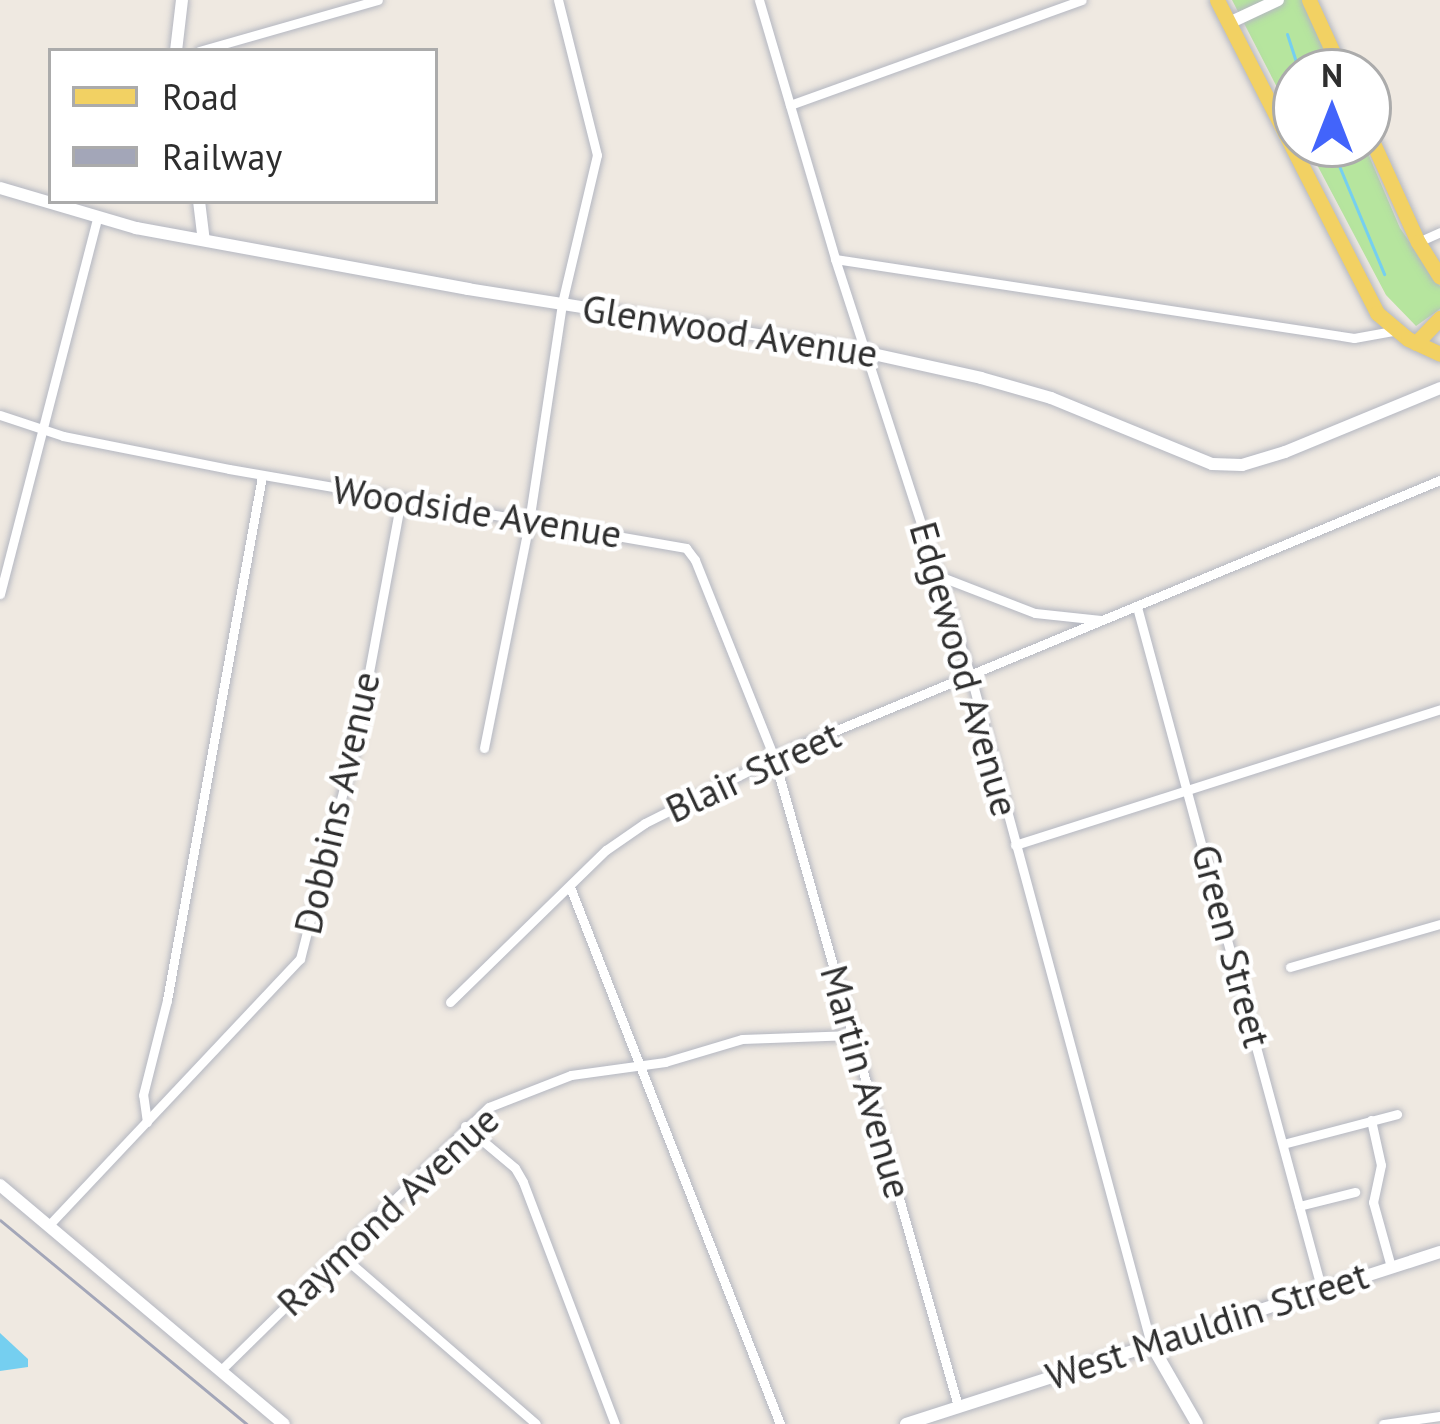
<!DOCTYPE html>
<style>
body{margin:0}
#map{position:relative;width:1440px;height:1424px;overflow:hidden;background:#efe9e1;font-family:"PT Sans",sans-serif}
div>[style]{position:absolute}
[style*='--x']{left:calc(var(--x)*1px);top:calc(var(--y)*1px);width:calc(var(--w)*1px);rotate:calc(var(--a)*1deg)}
.green>*{inset:0;background:#b6e59e}
.water>*{inset:0;background:#75cff0}
.stream>*{height:3px;margin:-1.5px;padding:0 1.5px;transform-origin:1.5px;border-radius:1.5px;background:#75cff0}
.roads{filter:drop-shadow(0 0 3px #b4b7c1) drop-shadow(0 0 3px #b4b7c1)}
.minor>*{height:9px;margin:-4.5px;padding:0 4.5px;transform-origin:4.5px;border-radius:4.5px;background:#fff}
.tertiary>*{height:12px;margin:-6px;padding:0 6px;transform-origin:6px;border-radius:6px;background:#fff}
.primary>*{height:15px;margin:-7.5px;padding:0 7.5px;transform-origin:7.5px;border-radius:7.5px;background:#f2d163}
.rail>*{height:3px;margin:-1.5px;padding:0 1.5px;transform-origin:1.5px;border-radius:1.5px;background:#a3a6b8}
span{translate:-50% -50%;white-space:nowrap;text-align:center;line-height:1.15;-webkit-text-stroke:9px #fff;paint-order:stroke}
.street-label{font-size:39px;color:#2e2e2e}
.legend{position:absolute;left:48px;top:48px;width:390px;height:156px;box-sizing:border-box;background:#fff;border:3px solid #ababab;margin:0;padding:15px 21px;list-style:none;font-size:36px;color:#2e2e2e}
.legend li{display:flex;align-items:center;gap:24px;height:60px}
.legend b{width:60px;border:3px solid #ababab}
.north{position:absolute;left:1272px;top:48px;width:120px;height:120px;box-sizing:border-box;background:#fff;border:3px solid #ababab;border-radius:50%;rotate:0deg;font-size:33px;font-weight:700;line-height:48px;text-align:center;color:#2e2e2e}
.north::after{content:'';display:block;margin:auto;width:42px;height:54px;background:#4264fb;clip-path:polygon(50% 0,100% 100%,50% 72%,0 100%)}
</style>
<div id="map">
<div class="green">
<i style="clip-path:polygon(1232px 0,1303px 0,1334px 72px,1296px 72px,1296px 124px)"></i>
<i style="clip-path:polygon(1306px 144px,1364px 144px,1400px 228px,1440px 286px,1440px 309px,1416px 326px,1386px 295px)"></i>
</div>
<div class="water">
<i style="clip-path:polygon(0 1333px,28px 1359px,28px 1367px,0 1371px)"></i>
</div>
<div class="stream">
<i style="--x:1287;--y:34;--w:40;--a:72"></i>
<i style="--x:1330;--y:144;--w:141;--a:67.4"></i>
</div>
<div class="roads">
<div class="minor">
<i style="--x:759;--y:0;--w:270;--a:73.6"></i>
<i style="--x:835;--y:259;--w:440;--a:72"></i>
<i style="--x:971;--y:677;--w:691;--a:74.9"></i>
<i style="--x:199;--y:51;--w:186;--a:-15.9"></i>
<i style="--x:790;--y:105;--w:310;--a:-19.8"></i>
<i style="--x:1418;--y:242;--w:24;--a:-24"></i>
<i style="--x:835;--y:259;--w:525;--a:8.65"></i>
<i style="--x:1354;--y:338;--w:45;--a:-10.3"></i>
<i style="--x:0;--y:415;--w:66;--a:18.4"></i>
<i style="--x:63;--y:436;--w:169;--a:11.2"></i>
<i style="--x:229;--y:469;--w:464;--a:9.8"></i>
<i style="--x:686;--y:548;--w:15;--a:53"></i>
<i style="--x:695;--y:560;--w:213;--a:68.2"></i>
<i style="--x:774;--y:758;--w:674;--a:74.15"></i>
<i style="--x:939;--y:576;--w:103;--a:21.1"></i>
<i style="--x:1035;--y:613;--w:66;--a:6.1"></i>
<i style="--x:0;--y:594;--w:387;--a:-75.5"></i>
<i style="--x:1137;--y:607;--w:704;--a:74.86"></i>
<i style="--x:484;--y:748;--w:230;--a:-78.7"></i>
<i style="--x:529;--y:522;--w:221;--a:-81.4"></i>
<i style="--x:562;--y:303;--w:152;--a:-76.7"></i>
<i style="--x:597;--y:155;--w:160;--a:-104.1"></i>
<i style="--x:1015;--y:845;--w:446;--a:-17.7"></i>
<i style="--x:570;--y:887;--w:577;--a:68.64"></i>
<i style="--x:1290;--y:967;--w:156;--a:-16"></i>
<i style="--x:450;--y:1002;--w:218;--a:-44.3"></i>
<i style="--x:606;--y:850;--w:47;--a:-34.7"></i>
<i style="--x:645;--y:823;--w:169;--a:-26.7"></i>
<i style="--x:796;--y:747;--w:697;--a:-22.52"></i>
<i style="--x:1371;--y:1120;--w:46;--a:77.5"></i>
<i style="--x:1381;--y:1165;--w:38;--a:102"></i>
<i style="--x:1373;--y:1202;--w:67;--a:74.5"></i>
<i style="--x:147;--y:1122;--w:27;--a:-98"></i>
<i style="--x:143;--y:1095;--w:98;--a:-75.8"></i>
<i style="--x:167;--y:1000;--w:533;--a:-79.72"></i>
<i style="--x:465;--y:1126;--w:65;--a:40"></i>
<i style="--x:515;--y:1168;--w:16;--a:60"></i>
<i style="--x:523;--y:1182;--w:259;--a:69.2"></i>
<i style="--x:1283;--y:1144;--w:118;--a:-14.7"></i>
<i style="--x:1299;--y:1206;--w:58;--a:-14"></i>
<i style="--x:49;--y:1225;--w:366;--a:-46.7"></i>
<i style="--x:300;--y:959;--w:229;--a:-75.6"></i>
<i style="--x:357;--y:737;--w:242;--a:-79.5"></i>
<i style="--x:340;--y:1254;--w:259;--a:40.9"></i>
<i style="--x:221;--y:1370;--w:375;--a:-44.5"></i>
<i style="--x:489;--y:1107;--w:88;--a:-21.3"></i>
<i style="--x:571;--y:1075;--w:95;--a:-7.9"></i>
<i style="--x:665;--y:1062;--w:80;--a:-16.6"></i>
<i style="--x:742;--y:1039;--w:111;--a:-2.1"></i>
<i style="--x:1383;--y:1424;--w:58;--a:-8"></i>
</div>
<div class="tertiary">
<i style="--x:1229;--y:23;--w:54;--a:-25.1"></i>
<i style="--x:176;--y:51;--w:51;--a:-83.3"></i>
<i style="--x:0;--y:188;--w:142;--a:16.4"></i>
<i style="--x:136;--y:228;--w:338;--a:10.4"></i>
<i style="--x:468;--y:289;--w:401;--a:9"></i>
<i style="--x:864;--y:352;--w:120;--a:12.5"></i>
<i style="--x:981;--y:378;--w:73;--a:15.9"></i>
<i style="--x:1051;--y:398;--w:174;--a:22.3"></i>
<i style="--x:1212;--y:464;--w:30;--a:2"></i>
<i style="--x:1242;--y:465;--w:45;--a:-16.8"></i>
<i style="--x:1285;--y:452;--w:168;--a:-22.4"></i>
<i style="--x:199;--y:201;--w:39;--a:83"></i>
<i style="--x:0;--y:1185;--w:371;--a:40.1"></i>
<i style="--x:1151;--y:1344;--w:92;--a:60.1"></i>
<i style="--x:906;--y:1424;--w:561;--a:-17.85"></i>
</div>
<div class="primary">
<i style="--x:1217;--y:0;--w:352;--a:62.9"></i>
<i style="--x:1377;--y:313;--w:40;--a:40"></i>
<i style="--x:1408;--y:339;--w:35;--a:25"></i>
<i style="--x:1309;--y:0;--w:79;--a:65.4"></i>
<i style="--x:1368;--y:132;--w:121;--a:65.6"></i>
<i style="--x:1418;--y:242;--w:41;--a:57.8"></i>
<i style="--x:1416;--y:343;--w:35;--a:-46"></i>
</div>
</div>
<div class="rail">
<i style="--x:0;--y:1220;--w:320;--a:39.6"></i>
</div>
<div class="street-label">
<span style="left:730px;top:331px;rotate:9deg">Glenwood Avenue</span>
<span style="left:477px;top:512px;rotate:9deg">Woodside Avenue</span>
<span style="left:964px;top:669px;rotate:74deg">Edgewood Avenue</span>
<span style="left:753px;top:772px;rotate:-25deg">Blair Street</span>
<span style="left:337px;top:803px;rotate:-77deg">Dobbins Avenue</span>
<span style="left:1231px;top:946px;rotate:75deg">Green Street</span>
<span style="left:866px;top:1082px;rotate:74deg">Martin Avenue</span>
<span style="left:388px;top:1211px;rotate:-43deg">Raymond Avenue</span>
<span style="left:1207px;top:1326px;rotate:-18deg">West Mauldin Street</span>
</div>
<ul class="legend">
<li><b style="height:15px;background:#f2d163"></b>Road</li>
<li><b style="height:15px;background:#a3a6b8"></b>Railway</li>
</ul>
<div class="north">N</div>
</div>
